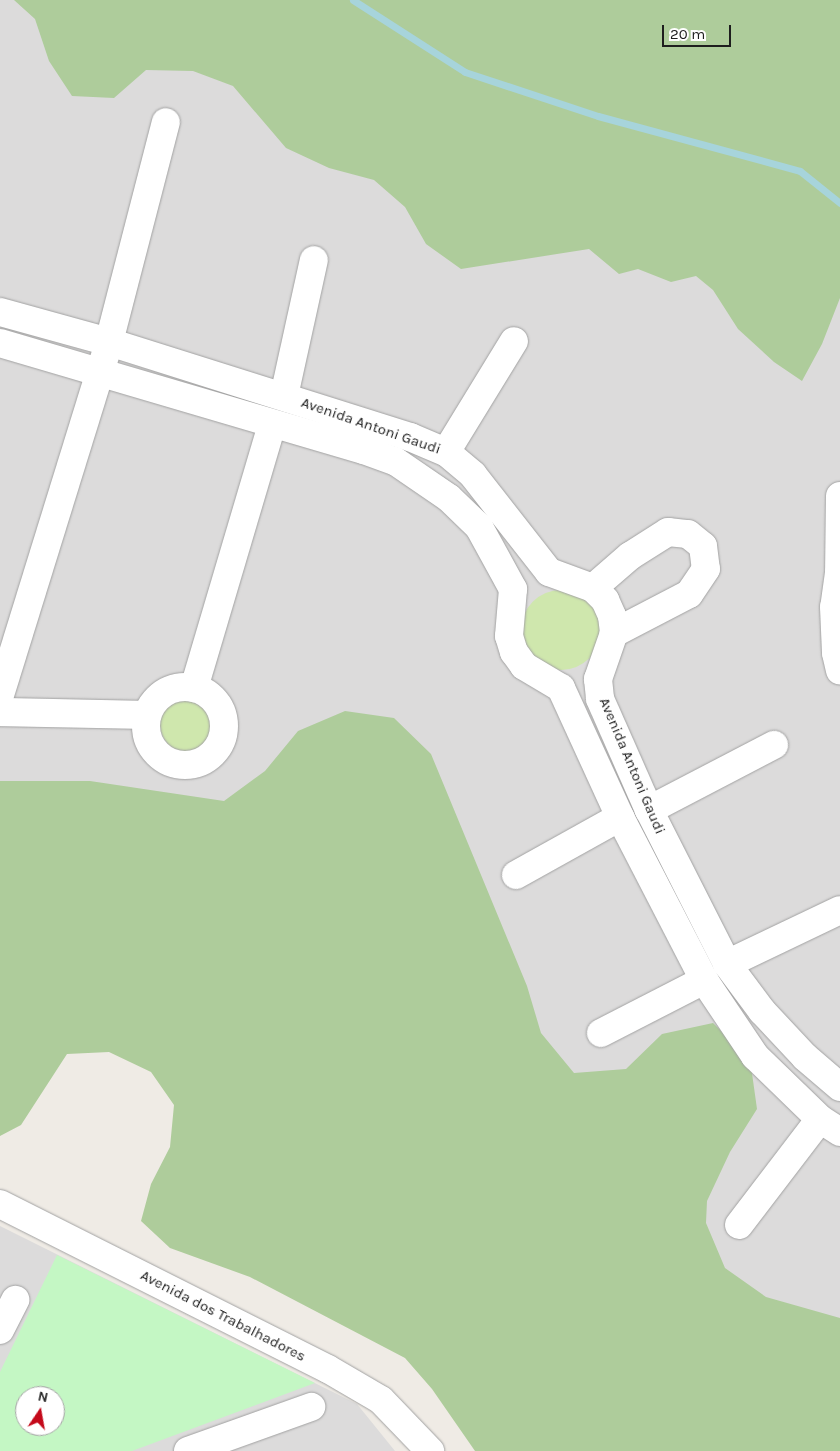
<!DOCTYPE html>
<style>
body{margin:0}
#map{position:relative;width:840px;height:1451px;overflow:hidden;background:#efebe5;font-family:Karla,sans-serif}
div>[style]{position:absolute}
[style*='--x']{left:calc(var(--x)*1px);top:calc(var(--y)*1px);width:calc(var(--w)*1px);rotate:calc(var(--a)*1deg)}
.residential>*{inset:0;background:#dcdbdb}
.grass>*{inset:0;background:#cfe7ad}
.round{border-radius:50%}
.forest>*{inset:0;background:#aecc9b}
.park>*{inset:0;background:#c4f7c4}
.stream>*{height:7px;margin:-3.5px;padding:0 3.5px;transform-origin:3.5px;border-radius:3.5px;background:#a7d4db}
.roads{filter:drop-shadow(0 0 1px #a2a2a2) drop-shadow(0 0 1px #a2a2a2)}
.minor>*{height:28px;margin:-14px;padding:0 14px;transform-origin:14px;border-radius:14px;background:#fff}
.minor>.ring{margin:-14px;padding:0;box-sizing:content-box;background:none;border:28px solid #fff;border-radius:50%}
span{translate:-50% -50%;white-space:nowrap;text-align:center;line-height:1.15;-webkit-text-stroke:4px #fff;paint-order:stroke}
.street-label{font-size:15px;color:#1e1e1e}
.north{position:absolute;left:15px;top:1386px;width:50px;height:50px;box-sizing:border-box;background:#fff;border:1px solid #a5a5a5;border-radius:50%;rotate:12deg;font-size:14px;font-weight:700;line-height:20px;text-align:center;color:#1e1e1e}
.north::after{content:'';display:block;margin:auto;width:18px;height:22px;background:#c4091a;clip-path:polygon(50% 0,100% 100%,50% 72%,0 100%)}
.scale{position:absolute;left:662px;top:25px;width:69px;height:22px;box-sizing:border-box;border:2px solid #1e1e1e;border-top:0;padding-left:6px;font-size:15px;line-height:18px;white-space:nowrap;color:#1e1e1e;-webkit-text-stroke:4px #fff;paint-order:stroke}
</style>
<div id="map">
<div class="residential">
<i style="clip-path:polygon(0 0,840px 0,840px 1440px,0 915px)"></i>
<i style="clip-path:polygon(evenodd,0 1226px,357px 1404px,395px 1451px,0 1451px,0 1226px,25px 1396px,55px 1396px,55px 1426px,25px 1426px,25px 1396px)"></i>
</div>
<div class="grass">
<i class="round" style="left:521px;top:590px;width:80px;height:80px"></i>
<i class="round" style="left:160px;top:695px;width:58px;height:58px"></i>
</div>
<div class="forest">
<i style="clip-path:polygon(14px 0,840px 0,840px 298px,822px 344px,802px 381px,774px 362px,738px 329px,713px 290px,696px 276px,671px 282px,638px 269px,619px 274px,589px 249px,461px 269px,426px 244px,405px 207px,374px 180px,329px 168px,286px 148px,233px 86px,193px 71px,146px 70px,114px 98px,72px 96px,49px 61px,35px 19px)"></i>
<i style="clip-path:polygon(345px 711px,394px 718px,431px 754px,527px 986px,541px 1033px,574px 1073px,626px 1069px,662px 1034px,713px 1023px,750px 1059px,757px 1109px,730px 1152px,707px 1201px,706px 1223px,725px 1268px,766px 1297px,840px 1318px,840px 1451px,475px 1451px,432px 1389px,405px 1358px,250px 1277px,170px 1248px,141px 1221px,151px 1184px,170px 1147px,174px 1105px,151px 1072px,109px 1052px,67px 1054px,21px 1125px,0 1136px,0 781px,90px 781px,224px 801px,265px 771px,298px 731px)"></i>
</div>
<div class="park">
<i style="clip-path:polygon(evenodd,57px 1255px,315px 1383px,132px 1451px,0 1451px,0 1372px,57px 1255px,25px 1396px,55px 1396px,55px 1426px,25px 1426px,25px 1396px)"></i>
</div>
<div class="stream">
<i style="--x:353;--y:0;--w:133;--a:32.7"></i>
<i style="--x:465;--y:72;--w:140;--a:18.3"></i>
<i style="--x:598;--y:116;--w:209;--a:15.2"></i>
<i style="--x:800;--y:171;--w:51;--a:38.7"></i>
</div>
<div class="roads">
<div class="minor">
<i style="--x:0;--y:312;--w:113;--a:15.4"></i>
<i style="--x:109;--y:342;--w:316;--a:17.5"></i>
<i style="--x:410;--y:437;--w:39;--a:23"></i>
<i style="--x:446;--y:452;--w:35;--a:40"></i>
<i style="--x:473;--y:475;--w:123;--a:51.9"></i>
<i style="--x:549;--y:572;--w:47;--a:20"></i>
<i style="--x:593;--y:588;--w:17;--a:45"></i>
<i style="--x:605;--y:600;--w:17;--a:66"></i>
<i style="--x:612;--y:616;--w:17;--a:83"></i>
<i style="--x:614;--y:633;--w:49;--a:109.2"></i>
<i style="--x:598;--y:679;--w:20;--a:84"></i>
<i style="--x:600;--y:699;--w:121;--a:66.2"></i>
<i style="--x:649;--y:810;--w:173;--a:63.1"></i>
<i style="--x:727;--y:964;--w:59;--a:53.3"></i>
<i style="--x:762;--y:1011;--w:63;--a:46.9"></i>
<i style="--x:805;--y:1057;--w:46;--a:40.6"></i>
<i style="--x:0;--y:343;--w:379;--a:16.4"></i>
<i style="--x:364;--y:450;--w:33;--a:20"></i>
<i style="--x:395;--y:461;--w:65;--a:34.4"></i>
<i style="--x:449;--y:498;--w:42;--a:44"></i>
<i style="--x:479;--y:527;--w:71;--a:61.3"></i>
<i style="--x:513;--y:589;--w:47;--a:94.9"></i>
<i style="--x:509;--y:636;--w:17;--a:73"></i>
<i style="--x:514;--y:652;--w:17;--a:54"></i>
<i style="--x:524;--y:666;--w:43;--a:30.7"></i>
<i style="--x:561;--y:688;--w:142;--a:65.4"></i>
<i style="--x:620;--y:817;--w:183;--a:62.7"></i>
<i style="--x:704;--y:980;--w:92;--a:56.1"></i>
<i style="--x:755;--y:1056;--w:91;--a:44.1"></i>
<i style="--x:820;--y:1119;--w:24;--a:33"></i>
<i style="--x:284;--y:396;--w:139;--a:-77.6"></i>
<i style="--x:446;--y:452;--w:130;--a:-58.5"></i>
<i style="--x:840;--y:496;--w:77;--a:90.7"></i>
<i style="--x:839;--y:573;--w:34;--a:98"></i>
<i style="--x:834;--y:607;--w:46;--a:87.5"></i>
<i style="--x:836;--y:653;--w:18;--a:77"></i>
<i style="--x:593;--y:588;--w:49;--a:-40.9"></i>
<i style="--x:630;--y:556;--w:45;--a:-32.3"></i>
<i style="--x:668;--y:532;--w:20;--a:6"></i>
<i style="--x:688;--y:534;--w:19;--a:39"></i>
<i style="--x:703;--y:546;--w:23;--a:83"></i>
<i style="--x:706;--y:569;--w:30;--a:124"></i>
<i style="--x:689;--y:594;--w:85;--a:152.5"></i>
<i class="ring" style="left:146px;top:687px;width:50px;height:50px"></i>
<i style="--x:194;--y:688;--w:274;--a:-73.5"></i>
<i style="--x:0;--y:695;--w:369;--a:-72.8"></i>
<i style="--x:109;--y:342;--w:227;--a:-75.5"></i>
<i style="--x:0;--y:712;--w:147;--a:1.2"></i>
<i style="--x:649;--y:810;--w:141;--a:-27.5"></i>
<i style="--x:516;--y:875;--w:119;--a:-29.1"></i>
<i style="--x:727;--y:964;--w:125;--a:-25.5"></i>
<i style="--x:601;--y:1033;--w:116;--a:-27.2"></i>
<i style="--x:0;--y:1204;--w:367;--a:26.7"></i>
<i style="--x:328;--y:1369;--w:61;--a:30.3"></i>
<i style="--x:381;--y:1400;--w:71;--a:46.1"></i>
<i style="--x:739;--y:1225;--w:133;--a:-52.6"></i>
<i style="--x:0;--y:1330;--w:34;--a:-63"></i>
<i style="--x:188;--y:1451;--w:131;--a:-19.7"></i>
</div>
</div>
<div class="street-label">
<span style="left:371px;top:426px;rotate:19deg">Avenida Antoni Gaudi</span>
<span style="left:632px;top:766px;rotate:67deg">Avenida Antoni Gaudi</span>
<span style="left:223px;top:1316px;rotate:27deg">Avenida dos Trabalhadores</span>
</div>
<div class="north">N</div>
<div class="scale">20 m</div>
</div>
